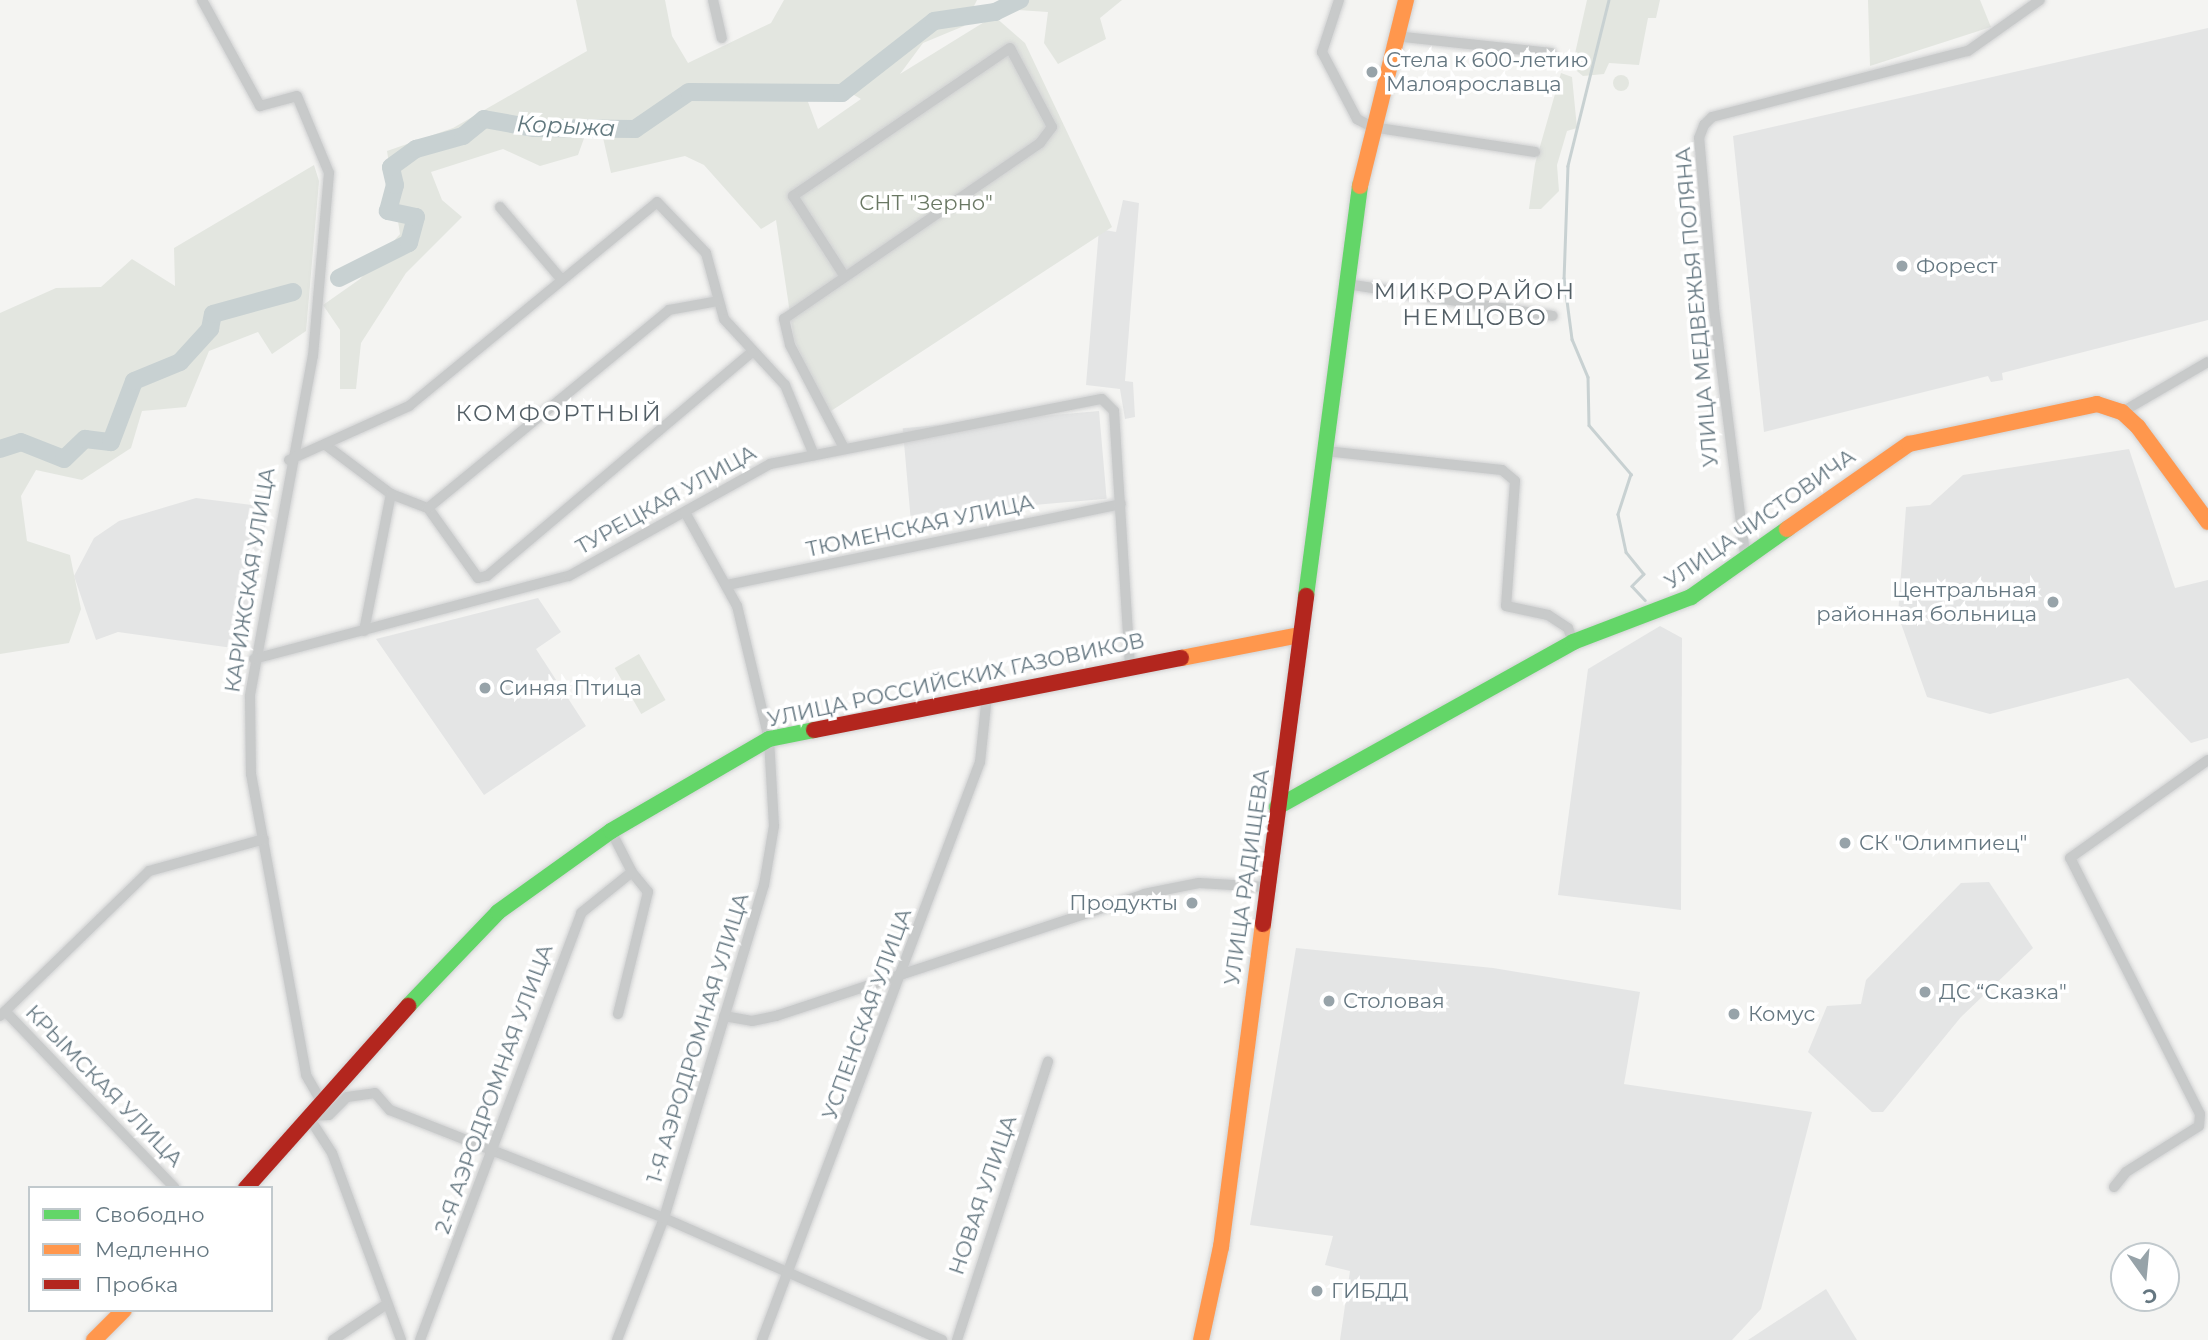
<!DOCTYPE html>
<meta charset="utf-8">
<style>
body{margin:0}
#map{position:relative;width:2208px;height:1340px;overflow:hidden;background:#f4f4f2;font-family:Montserrat,sans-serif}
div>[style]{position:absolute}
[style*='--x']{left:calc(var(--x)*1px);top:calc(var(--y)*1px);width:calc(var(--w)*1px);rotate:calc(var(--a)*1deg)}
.built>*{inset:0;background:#e4e5e5;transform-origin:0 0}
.green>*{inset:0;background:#e3e6e0;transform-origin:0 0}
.round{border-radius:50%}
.stream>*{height:2.5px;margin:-1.25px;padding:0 1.25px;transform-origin:1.25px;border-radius:1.25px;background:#c8d1d2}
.river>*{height:18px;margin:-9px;padding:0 9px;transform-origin:9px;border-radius:9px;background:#c8d1d2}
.roads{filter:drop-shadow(0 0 2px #d0d1d2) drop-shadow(0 0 2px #d0d1d2)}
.street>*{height:10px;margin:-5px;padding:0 5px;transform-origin:5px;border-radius:5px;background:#c8caca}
.fast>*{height:16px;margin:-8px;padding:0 8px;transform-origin:8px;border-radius:8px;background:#63d668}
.slow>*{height:16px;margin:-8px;padding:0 8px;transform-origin:8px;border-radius:8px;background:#ff974d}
.jam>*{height:16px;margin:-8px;padding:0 8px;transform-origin:8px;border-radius:8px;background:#b3261e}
.dots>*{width:19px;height:19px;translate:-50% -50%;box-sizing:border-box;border:4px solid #fff;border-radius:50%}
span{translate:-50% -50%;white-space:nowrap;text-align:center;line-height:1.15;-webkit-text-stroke:7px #fff;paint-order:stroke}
.poi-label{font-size:21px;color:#657781}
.left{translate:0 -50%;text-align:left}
.right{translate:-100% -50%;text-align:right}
.park-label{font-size:21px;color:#6a7864}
.street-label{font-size:21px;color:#657781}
.water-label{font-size:23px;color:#61787e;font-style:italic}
.neighbourhood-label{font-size:23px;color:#535f66;letter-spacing:2px}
.legend{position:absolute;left:28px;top:1186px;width:245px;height:126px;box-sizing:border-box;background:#fff;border:2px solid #c1c9cd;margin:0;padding:9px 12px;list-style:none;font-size:21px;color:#657781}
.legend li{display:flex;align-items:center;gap:14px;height:35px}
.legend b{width:35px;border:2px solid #c1c9cd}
.north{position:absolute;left:2110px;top:1242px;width:70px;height:70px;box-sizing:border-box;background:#fff;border:2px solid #c1c9cd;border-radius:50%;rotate:165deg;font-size:19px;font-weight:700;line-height:28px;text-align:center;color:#657781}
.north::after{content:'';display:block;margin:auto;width:24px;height:32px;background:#97a3a9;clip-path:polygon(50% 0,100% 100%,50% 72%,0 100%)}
</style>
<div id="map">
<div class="built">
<i style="clip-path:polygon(2208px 28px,2208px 320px,2002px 373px,2003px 380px,1991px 382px,1988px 376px,1764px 432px,1733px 136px)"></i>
<i style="clip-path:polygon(1123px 200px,1139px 203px,1125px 381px,1133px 382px,1135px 417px,1125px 419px,1120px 389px,1086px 385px,1099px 229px,1116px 232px)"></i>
<i style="left:1099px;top:411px;width:88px;height:197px;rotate:85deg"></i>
<i style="clip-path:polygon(2129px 449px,2175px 588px,2208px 580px,2208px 738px,2191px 743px,2128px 678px,1990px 714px,1927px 697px,1898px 615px,1906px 507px,1930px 505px,1963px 475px)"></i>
<i style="clip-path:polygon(196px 498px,268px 507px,247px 650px,118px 632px,96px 640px,74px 576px,94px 538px,119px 521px)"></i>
<i style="clip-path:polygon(538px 598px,561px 632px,536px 649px,586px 726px,484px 795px,376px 639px)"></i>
<i style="clip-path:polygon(1660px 626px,1682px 638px,1681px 910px,1558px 895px,1588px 669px)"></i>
<i style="clip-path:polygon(1989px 882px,2033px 948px,1961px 1017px,1883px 1112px,1872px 1112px,1808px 1052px,1827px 1006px,1861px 1004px,1866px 980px,1961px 883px)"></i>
<i style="clip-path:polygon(1296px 948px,1493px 968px,1640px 992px,1624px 1084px,1812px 1112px,1761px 1309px,1732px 1340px,1340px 1340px,1350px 1271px,1325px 1265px,1333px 1236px,1250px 1225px)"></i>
<i style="clip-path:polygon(1826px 1289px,1857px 1340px,1748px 1340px)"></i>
</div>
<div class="green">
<i style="clip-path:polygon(evenodd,576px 0,665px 0,672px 36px,688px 63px,771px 23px,784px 0,977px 0,964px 26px,923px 43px,900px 74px,994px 16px,1025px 43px,1112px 227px,828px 413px,794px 340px,776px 220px,761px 229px,704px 165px,685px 156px,611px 173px,599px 120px,591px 119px,578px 155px,540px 166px,503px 149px,431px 172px,442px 200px,462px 217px,406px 273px,361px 343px,356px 389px,340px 389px,340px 330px,323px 305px,360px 279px,400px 234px,387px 151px,453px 128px,587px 51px,576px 0,835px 84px,861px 99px,818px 129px,808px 102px,813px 87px,835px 84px)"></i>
<i style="clip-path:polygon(1009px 0,1122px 0,1100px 18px,1106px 39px,1058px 64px,1044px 43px,1048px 12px,1018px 10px)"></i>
<i style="clip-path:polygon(1587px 0,1660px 0,1656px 18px,1648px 18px,1639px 65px,1609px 63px,1604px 74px,1583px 76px,1572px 67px)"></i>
<i style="clip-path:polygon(1868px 0,1980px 0,1991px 27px,1870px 66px)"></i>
<i style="clip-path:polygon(1561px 73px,1572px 77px,1577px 128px,1567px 131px,1557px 165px,1559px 191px,1541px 209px,1529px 209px,1535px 164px)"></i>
<i class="round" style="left:1613px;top:75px;width:16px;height:16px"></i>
<i style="clip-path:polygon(314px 165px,319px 181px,306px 331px,272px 354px,258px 332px,209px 351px,186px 407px,142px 411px,131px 448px,82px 480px,36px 470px,21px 496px,27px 541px,70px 555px,81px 609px,69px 643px,0 654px,0 313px,56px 288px,101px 287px,132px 259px,175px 286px,174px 248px)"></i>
<i style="left:639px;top:654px;width:53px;height:28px;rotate:60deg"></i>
</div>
<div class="stream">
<i style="--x:1609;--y:0;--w:171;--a:103.9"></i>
<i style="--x:1568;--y:166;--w:112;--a:92"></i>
<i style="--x:1564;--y:278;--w:62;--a:82.5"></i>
<i style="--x:1572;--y:339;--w:41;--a:67.2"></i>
<i style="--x:1588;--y:377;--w:48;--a:88.8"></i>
<i style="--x:1589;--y:425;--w:65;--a:49.4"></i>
<i style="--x:1631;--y:474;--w:42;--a:108"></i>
<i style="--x:1618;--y:514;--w:39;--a:78"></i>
<i style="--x:1626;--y:552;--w:28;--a:51"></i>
<i style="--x:1644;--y:574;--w:17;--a:135"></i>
<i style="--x:1632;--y:586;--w:19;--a:47"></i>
</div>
<div class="river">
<i style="--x:339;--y:278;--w:78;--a:-26.6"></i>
<i style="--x:409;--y:243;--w:27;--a:-75"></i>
<i style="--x:416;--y:217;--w:29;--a:-168"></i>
<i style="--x:388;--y:211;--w:27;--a:-75"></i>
<i style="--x:395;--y:185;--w:18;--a:-103"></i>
<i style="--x:391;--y:167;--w:31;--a:-36"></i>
<i style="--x:416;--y:149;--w:49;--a:-15.5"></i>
<i style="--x:463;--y:136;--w:27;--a:-39"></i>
<i style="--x:484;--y:119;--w:51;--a:10.2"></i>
<i style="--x:534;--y:128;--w:101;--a:0.6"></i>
<i style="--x:635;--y:129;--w:65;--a:-34.4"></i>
<i style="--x:689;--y:92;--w:153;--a:0.4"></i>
<i style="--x:842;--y:93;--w:117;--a:-38"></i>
<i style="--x:934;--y:21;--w:62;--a:-8.4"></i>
<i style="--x:995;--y:12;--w:28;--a:-26"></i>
<i style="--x:0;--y:449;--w:22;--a:-18"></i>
<i style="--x:21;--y:442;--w:46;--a:21.6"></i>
<i style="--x:64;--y:459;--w:29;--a:-44"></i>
<i style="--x:85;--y:439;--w:26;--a:7"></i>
<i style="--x:111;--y:442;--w:65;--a:-69.3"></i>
<i style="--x:134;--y:381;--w:50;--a:-22.4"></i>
<i style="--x:180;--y:362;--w:45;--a:-47.7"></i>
<i style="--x:210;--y:329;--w:15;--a:-79"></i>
<i style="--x:213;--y:314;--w:83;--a:-15.4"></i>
</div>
<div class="roads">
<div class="street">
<i style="--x:202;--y:0;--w:121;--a:61.3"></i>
<i style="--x:260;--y:106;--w:38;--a:-15"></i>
<i style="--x:297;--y:96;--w:83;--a:67.4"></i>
<i style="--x:329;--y:173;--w:183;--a:95"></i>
<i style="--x:313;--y:355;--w:347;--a:100.5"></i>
<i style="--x:250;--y:696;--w:78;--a:89.3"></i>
<i style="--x:251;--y:774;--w:306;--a:79.6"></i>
<i style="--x:306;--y:1075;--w:28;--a:60"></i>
<i style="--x:713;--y:0;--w:39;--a:77"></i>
<i style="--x:1339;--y:0;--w:55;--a:108.1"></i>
<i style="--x:1322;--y:52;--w:76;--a:62.4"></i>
<i style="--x:1357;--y:119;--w:17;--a:28"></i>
<i style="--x:1372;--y:127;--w:165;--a:8.7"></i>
<i style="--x:1395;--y:36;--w:157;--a:6.2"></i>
<i style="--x:500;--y:207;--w:94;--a:49.7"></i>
<i style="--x:1347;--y:284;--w:208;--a:8.8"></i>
<i style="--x:2122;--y:412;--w:99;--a:-30.2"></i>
<i style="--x:327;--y:446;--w:80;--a:36.9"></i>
<i style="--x:391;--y:494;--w:40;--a:21"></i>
<i style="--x:428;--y:508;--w:86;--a:54.5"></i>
<i style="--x:478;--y:578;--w:9;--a:-13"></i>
<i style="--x:487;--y:576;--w:346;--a:-40.2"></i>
<i style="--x:844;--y:448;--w:116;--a:-117.7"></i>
<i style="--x:790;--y:345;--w:27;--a:-103"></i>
<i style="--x:784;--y:319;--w:311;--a:-34.5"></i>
<i style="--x:1040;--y:143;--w:20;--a:-53"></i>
<i style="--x:1052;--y:127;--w:89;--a:-118"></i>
<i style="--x:1010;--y:48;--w:263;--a:145.7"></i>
<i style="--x:793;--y:196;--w:96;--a:57.3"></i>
<i style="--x:1325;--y:451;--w:178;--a:6.1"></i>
<i style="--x:1502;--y:470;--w:17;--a:40"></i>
<i style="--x:1515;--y:481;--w:125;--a:94.1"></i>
<i style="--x:1506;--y:606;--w:43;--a:12.1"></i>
<i style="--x:1548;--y:615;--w:24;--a:33"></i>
<i style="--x:1568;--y:628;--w:15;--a:70"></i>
<i style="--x:289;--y:460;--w:132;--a:-24.2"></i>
<i style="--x:409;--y:406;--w:321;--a:-39.4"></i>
<i style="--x:657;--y:202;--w:71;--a:46.1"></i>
<i style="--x:706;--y:253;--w:68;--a:74.7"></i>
<i style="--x:724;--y:319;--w:90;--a:47.3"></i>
<i style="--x:785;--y:385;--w:76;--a:67.5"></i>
<i style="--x:428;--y:508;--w:312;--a:-39.4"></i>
<i style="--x:669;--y:310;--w:50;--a:-10.4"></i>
<i style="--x:1745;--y:554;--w:248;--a:-97.2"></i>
<i style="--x:1714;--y:308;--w:171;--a:-95"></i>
<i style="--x:1699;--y:138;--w:14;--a:-69"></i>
<i style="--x:1704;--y:125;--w:11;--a:-45"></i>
<i style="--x:1712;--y:117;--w:264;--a:-14.5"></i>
<i style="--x:1968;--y:51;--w:88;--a:-35.3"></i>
<i style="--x:727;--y:585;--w:402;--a:-11.6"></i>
<i style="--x:364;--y:631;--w:140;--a:-78.9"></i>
<i style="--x:254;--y:659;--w:326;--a:-14.8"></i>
<i style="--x:569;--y:576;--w:230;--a:-29.1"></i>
<i style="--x:770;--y:464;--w:338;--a:-11.1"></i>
<i style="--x:1102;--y:399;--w:17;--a:45"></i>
<i style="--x:1114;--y:411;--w:254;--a:86.4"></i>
<i style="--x:611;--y:831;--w:46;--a:62.9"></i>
<i style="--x:5;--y:1011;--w:245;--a:46.2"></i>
<i style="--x:618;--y:1014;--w:126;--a:-76.2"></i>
<i style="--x:648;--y:892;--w:26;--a:-129"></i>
<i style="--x:0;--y:1016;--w:208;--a:-44.2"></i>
<i style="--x:149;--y:871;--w:119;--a:-15.5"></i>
<i style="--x:724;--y:1016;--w:28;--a:10"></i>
<i style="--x:752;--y:1021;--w:25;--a:-12"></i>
<i style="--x:776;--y:1016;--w:388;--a:-18.3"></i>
<i style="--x:1144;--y:894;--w:56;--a:-11.3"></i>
<i style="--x:1199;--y:883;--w:67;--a:3.4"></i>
<i style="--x:308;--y:1116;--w:21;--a:-3"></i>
<i style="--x:329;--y:1115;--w:25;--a:-45"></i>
<i style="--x:347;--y:1097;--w:28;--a:-8"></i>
<i style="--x:375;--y:1093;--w:23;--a:49"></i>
<i style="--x:390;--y:1110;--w:295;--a:21.5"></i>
<i style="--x:664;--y:1218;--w:304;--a:23.7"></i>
<i style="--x:308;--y:1116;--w:44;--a:57"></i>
<i style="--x:332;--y:1153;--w:199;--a:69.7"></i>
<i style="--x:2114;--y:1187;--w:19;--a:-51"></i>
<i style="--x:2126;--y:1172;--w:86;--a:-32.2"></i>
<i style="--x:2199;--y:1126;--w:12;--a:-85"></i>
<i style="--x:2200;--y:1114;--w:287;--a:-116.9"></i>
<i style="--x:2070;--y:858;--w:169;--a:-35.4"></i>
<i style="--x:333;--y:1340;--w:61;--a:-33.7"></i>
<i style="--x:420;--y:1340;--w:456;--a:-69.3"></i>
<i style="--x:581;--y:913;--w:65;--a:-38.8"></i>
<i style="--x:617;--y:1340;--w:131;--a:-68.9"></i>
<i style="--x:664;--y:1218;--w:348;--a:-73.3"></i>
<i style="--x:764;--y:885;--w:60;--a:-80.4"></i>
<i style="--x:774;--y:826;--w:87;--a:-93.3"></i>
<i style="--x:769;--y:739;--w:137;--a:-103.5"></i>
<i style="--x:737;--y:606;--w:107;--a:-119"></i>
<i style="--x:762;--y:1340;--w:618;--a:-69.34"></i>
<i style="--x:980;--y:762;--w:67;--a:-84"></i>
<i style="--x:957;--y:1340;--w:293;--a:-71.9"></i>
</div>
<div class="fast">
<i style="--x:1306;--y:596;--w:414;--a:-82.5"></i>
<i style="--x:1277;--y:807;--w:339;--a:-29.1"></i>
<i style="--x:1573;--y:642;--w:126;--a:-20.9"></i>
<i style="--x:1691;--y:597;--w:118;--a:-35.3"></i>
<i style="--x:408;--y:1006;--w:130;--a:-46.2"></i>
<i style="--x:498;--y:912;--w:139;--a:-35.6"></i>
<i style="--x:611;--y:831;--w:183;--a:-30.2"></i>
<i style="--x:769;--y:739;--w:46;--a:-11.3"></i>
</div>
<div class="slow">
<i style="--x:1360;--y:186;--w:192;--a:-76.1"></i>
<i style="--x:1787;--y:529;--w:149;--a:-34.9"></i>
<i style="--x:1909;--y:444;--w:192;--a:-12"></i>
<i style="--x:2097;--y:404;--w:26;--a:18"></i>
<i style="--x:2122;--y:412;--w:22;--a:43"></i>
<i style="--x:2138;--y:427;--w:118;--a:53.6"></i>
<i style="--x:1181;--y:658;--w:120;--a:-11"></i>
<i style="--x:94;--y:1340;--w:42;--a:-45"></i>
<i style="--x:1201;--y:1340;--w:95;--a:-77.9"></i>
<i style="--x:1221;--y:1247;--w:326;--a:-82.6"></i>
</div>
<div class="jam">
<i style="--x:814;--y:730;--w:374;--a:-11.1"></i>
<i style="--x:1263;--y:924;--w:331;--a:-82.5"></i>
<i style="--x:246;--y:1188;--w:244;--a:-48.3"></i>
</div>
</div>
<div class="dots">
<i style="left:1372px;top:72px;background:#97a3a9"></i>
<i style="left:1902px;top:266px;background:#97a3a9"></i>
<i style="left:2053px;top:602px;background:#97a3a9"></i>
<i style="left:485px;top:688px;background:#97a3a9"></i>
<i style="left:1845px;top:843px;background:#97a3a9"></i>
<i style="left:1192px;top:903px;background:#97a3a9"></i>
<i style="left:1925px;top:992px;background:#97a3a9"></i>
<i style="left:1329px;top:1001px;background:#97a3a9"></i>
<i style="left:1734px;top:1014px;background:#97a3a9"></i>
<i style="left:1317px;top:1291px;background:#97a3a9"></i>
</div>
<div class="poi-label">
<span class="left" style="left:1386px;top:72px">Стела к 600-летию<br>Малоярославца</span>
<span class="left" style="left:1916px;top:266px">Форест</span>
<span class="right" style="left:2037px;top:602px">Центральная<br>районная больница</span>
<span class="left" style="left:499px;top:688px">Синяя Птица</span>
<span class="left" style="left:1859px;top:843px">СК "Олимпиец"</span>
<span class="right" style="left:1178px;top:903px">Продукты</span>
<span class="left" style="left:1939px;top:992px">ДС “Сказка"</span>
<span class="left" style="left:1343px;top:1001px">Столовая</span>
<span class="left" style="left:1748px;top:1014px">Комус</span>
<span class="left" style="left:1331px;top:1291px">ГИБДД</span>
</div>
<div class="park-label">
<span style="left:926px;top:203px">СНТ "Зерно"</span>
</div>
<div class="street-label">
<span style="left:1697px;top:307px;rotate:-95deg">УЛИЦА МЕДВЕЖЬЯ ПОЛЯНА</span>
<span style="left:666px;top:500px;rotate:-29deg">ТУРЕЦКАЯ УЛИЦА</span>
<span style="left:1760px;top:519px;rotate:-35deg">УЛИЦА ЧИСТОВИЧА</span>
<span style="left:920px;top:526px;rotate:-12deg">ТЮМЕНСКАЯ УЛИЦА</span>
<span style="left:250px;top:580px;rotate:-81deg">КАРИЖСКАЯ УЛИЦА</span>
<span style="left:956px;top:680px;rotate:-12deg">УЛИЦА РОССИЙСКИХ ГАЗОВИКОВ</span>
<span style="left:1247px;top:877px;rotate:-82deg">УЛИЦА РАДИЩЕВА</span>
<span style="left:867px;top:1014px;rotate:-70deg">УСПЕНСКАЯ УЛИЦА</span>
<span style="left:698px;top:1038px;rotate:-73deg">1-Я АЭРОДРОМНАЯ УЛИЦА</span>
<span style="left:104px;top:1086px;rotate:46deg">КРЫМСКАЯ УЛИЦА</span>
<span style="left:494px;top:1089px;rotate:-70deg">2-Я АЭРОДРОМНАЯ УЛИЦА</span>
<span style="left:983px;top:1195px;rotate:-71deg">НОВАЯ УЛИЦА</span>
</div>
<div class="water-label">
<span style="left:566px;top:126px;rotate:3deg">Корыжа</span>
</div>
<div class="neighbourhood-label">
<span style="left:1475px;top:304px">МИКРОРАЙОН<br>НЕМЦОВО</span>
<span style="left:559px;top:413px">КОМФОРТНЫЙ</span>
</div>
<ul class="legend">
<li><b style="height:9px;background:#63d668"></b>Свободно</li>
<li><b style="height:9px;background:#ff974d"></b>Медленно</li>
<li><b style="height:9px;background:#b3261e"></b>Пробка</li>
</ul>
<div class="north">С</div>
</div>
